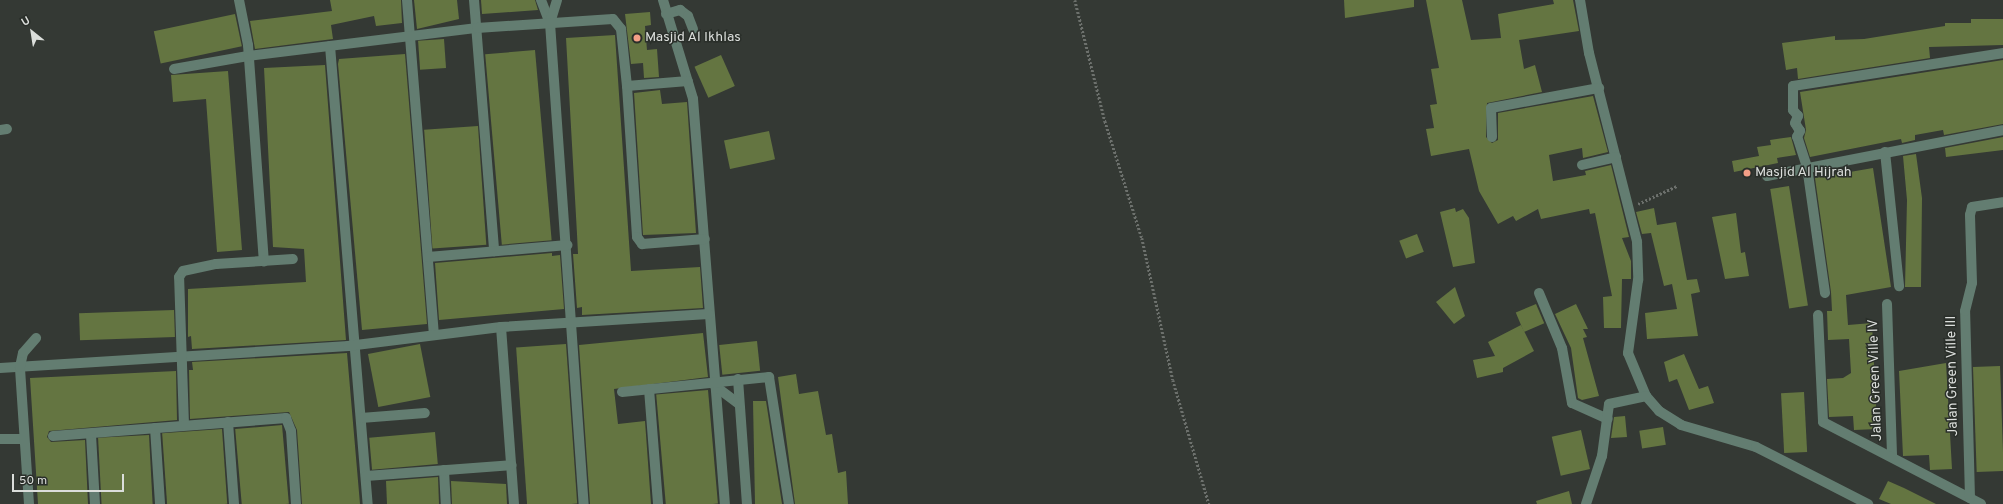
<!DOCTYPE html>
<style>
body{margin:0}
#map{position:relative;width:2003px;height:504px;overflow:hidden;background:#343934;font-family:Overpass,sans-serif}
div>[style]{position:absolute}
[style*='--x']{left:calc(var(--x)*1px);top:calc(var(--y)*1px);width:calc(var(--w)*1px);rotate:calc(var(--a)*1deg)}
.building>*{inset:0;background:#647541;transform-origin:0 0}
.path>*{height:2.5px;margin-top:-1.25px;transform-origin:0;background:repeating-linear-gradient(90deg,#6d716d 0 2px,transparent 0 4px)}
.minor>*{height:10px;margin:-5px;padding:0 5px;transform-origin:5px;border-radius:5px;background:#637d71}
.dots>*{width:11px;height:11px;translate:-50% -50%;box-sizing:border-box;border:2px solid #2a2f2a;border-radius:50%}
span{translate:-50% -50%;white-space:nowrap;text-align:center;line-height:1.15;-webkit-text-stroke:3px #2a2f2a;paint-order:stroke}
.poi-label{font-size:14px;color:#dbdedb}
.left{translate:0 -50%;text-align:left}
.street-label{font-size:14px;color:#dbdedb}
.north{position:absolute;left:12px;top:12px;width:40px;height:40px;-webkit-text-stroke:3px #2a2f2a;paint-order:stroke;rotate:330deg;font-size:11px;font-weight:700;line-height:16px;text-align:center;color:#dbdedb}
.north::after{content:'';display:block;margin:auto;width:14px;height:18px;background:#dbdedb;clip-path:polygon(50% 0,100% 100%,50% 72%,0 100%)}
.scale{position:absolute;left:12px;top:474px;width:112px;height:18px;box-sizing:border-box;border:2px solid #dbdedb;border-top:0;padding-left:5px;font-size:12px;line-height:14px;white-space:nowrap;color:#dbdedb;-webkit-text-stroke:3px #2a2f2a;paint-order:stroke}
</style>
<div id="map">
<div class="building">
<i style="clip-path:polygon(330px 0,401px 0,402px 23px,376px 26px,374px 16px,331px 25px,333px 39px,255px 49px,250px 21px,332px 11px)"></i>
<i style="clip-path:polygon(414px 0,457px 0,459px 19px,417px 29px)"></i>
<i style="clip-path:polygon(481px 0,535px 0,538px 10px,482px 14px)"></i>
<i style="clip-path:polygon(1344px 0,1414px 0,1414px 7px,1345px 18px)"></i>
<i style="clip-path:polygon(1426px 0,1462px 0,1471px 40px,1501px 38px,1498px 14px,1554px 4px,1553px 0,1573px 0,1579px 31px,1519px 40px,1524px 69px,1535px 65px,1542px 92px,1487px 103px,1486px 137px,1492px 143px,1498px 140px,1498px 113px,1593px 96px,1608px 152px,1583px 158px,1582px 148px,1549px 155px,1553px 181px,1586px 175px,1585px 171px,1611px 165px,1629px 237px,1622px 238px,1631px 261px,1631px 279px,1622px 279px,1621px 328px,1604px 328px,1603px 297px,1612px 296px,1595px 213px,1590px 214px,1589px 209px,1541px 219px,1538px 209px,1516px 221px,1513px 216px,1498px 224px,1479px 191px,1469px 149px,1431px 156px,1426px 129px,1434px 128px,1430px 105px,1437px 104px,1431px 69px,1439px 68px)"></i>
<i style="clip-path:polygon(650px 12px,651px 25px,645px 26px,647px 50px,657px 49px,659px 77px,644px 78px,643px 63px,631px 64px,625px 14px)"></i>
<i style="left:235px;top:14px;width:33px;height:83px;rotate:78deg"></i>
<i style="clip-path:polygon(1971px 19px,2003px 19px,2003px 45px,1929px 47px,1930px 58px,1798px 79px,1797px 68px,1786px 70px,1782px 43px,1835px 36px,1835px 40px,1864px 39px,1945px 26px,1945px 23px,1971px 23px)"></i>
<i style="clip-path:polygon(615px 35px,631px 271px,700px 267px,703px 308px,582px 315px,582px 307px,577px 308px,573px 254px,578px 254px,577px 234px,566px 38px)"></i>
<i style="left:444px;top:39px;width:29px;height:26px;rotate:86deg"></i>
<i style="left:535px;top:50px;width:191px;height:50px;rotate:85deg"></i>
<i style="clip-path:polygon(405px 54px,427px 324px,362px 330px,338px 64px,339px 59px)"></i>
<i style="left:721px;top:55px;width:34px;height:29px;rotate:66deg"></i>
<i style="clip-path:polygon(2003px 60px,2003px 124px,1944px 135px,1943px 130px,1915px 135px,1915px 140px,1902px 143px,1901px 139px,1810px 157px,1804px 138px,1806px 130px,1800px 92px)"></i>
<i style="clip-path:polygon(325px 65px,346px 340px,192px 349px,191px 336px,188px 337px,188px 289px,306px 282px,304px 249px,273px 247px,264px 68px)"></i>
<i style="clip-path:polygon(228px 71px,242px 250px,217px 252px,206px 99px,173px 102px,171px 75px)"></i>
<i style="clip-path:polygon(660px 90px,662px 104px,687px 102px,696px 233px,643px 235px,634px 93px)"></i>
<i style="left:478px;top:126px;width:119px;height:54px;rotate:86deg"></i>
<i style="left:769px;top:131px;width:29px;height:46px;rotate:78deg"></i>
<i style="clip-path:polygon(1791px 137px,1796px 155px,1777px 158px,1778px 163px,1734px 172px,1732px 161px,1759px 156px,1757px 147px,1771px 145px,1770px 140px)"></i>
<i style="clip-path:polygon(2003px 137px,2003px 150px,1946px 157px,1945px 148px)"></i>
<i style="clip-path:polygon(1916px 154px,1922px 198px,1921px 287px,1905px 287px,1907px 200px,1903px 156px)"></i>
<i style="clip-path:polygon(1873px 168px,1891px 287px,1846px 295px,1848px 325px,1872px 323px,1877px 429px,1854px 430px,1853px 416px,1829px 417px,1827px 379px,1843px 378px,1851px 373px,1849px 339px,1828px 340px,1827px 311px,1832px 311px,1831px 292px,1815px 178px)"></i>
<i style="left:1789px;top:186px;width:121px;height:19px;rotate:81deg"></i>
<i style="clip-path:polygon(1455px 208px,1456px 212px,1463px 209px,1469px 218px,1475px 263px,1453px 267px,1440px 212px)"></i>
<i style="clip-path:polygon(1654px 208px,1657px 225px,1676px 222px,1687px 280px,1697px 279px,1700px 292px,1691px 294px,1698px 336px,1647px 339px,1645px 313px,1677px 309px,1672px 284px,1664px 286px,1651px 233px,1642px 234px,1636px 212px)"></i>
<i style="clip-path:polygon(1736px 213px,1741px 253px,1745px 252px,1749px 276px,1725px 279px,1712px 217px)"></i>
<i style="left:1417px;top:234px;width:19px;height:19px;rotate:69deg"></i>
<i style="clip-path:polygon(552px 253px,552px 256px,560px 255px,564px 309px,439px 320px,435px 263px)"></i>
<i style="clip-path:polygon(1455px 287px,1465px 316px,1454px 324px,1436px 302px)"></i>
<i style="left:1536px;top:304px;width:21px;height:22px;rotate:67deg"></i>
<i style="clip-path:polygon(1576px 304px,1588px 329px,1583px 329px,1587px 337px,1583px 338px,1599px 396px,1582px 400px,1578px 398px,1571px 348px,1555px 314px)"></i>
<i style="left:174px;top:310px;width:27px;height:95px;rotate:88deg"></i>
<i style="clip-path:polygon(1521px 325px,1534px 351px,1503px 368px,1503px 372px,1477px 378px,1473px 360px,1495px 356px,1488px 342px)"></i>
<i style="clip-path:polygon(703px 333px,708px 377px,614px 389px,618px 424px,645px 421px,651px 504px,590px 504px,579px 345px)"></i>
<i style="left:757px;top:341px;width:30px;height:38px;rotate:84deg"></i>
<i style="left:420px;top:344px;width:54px;height:53px;rotate:79deg"></i>
<i style="left:566px;top:344px;width:160px;height:50px;rotate:86deg"></i>
<i style="clip-path:polygon(347px 353px,360px 504px,302px 504px,297px 430px,289px 412px,190px 419px,189px 370px,193px 370px,192px 362px)"></i>
<i style="clip-path:polygon(1684px 354px,1699px 389px,1708px 386px,1714px 403px,1689px 410px,1677px 379px,1669px 382px,1664px 362px)"></i>
<i style="clip-path:polygon(1946px 363px,1952px 469px,1930px 470px,1929px 455px,1903px 456px,1899px 371px)"></i>
<i style="left:2000px;top:366px;width:105px;height:27px;rotate:88deg"></i>
<i style="clip-path:polygon(176px 371px,177px 420px,49px 431px,47px 437px,51px 442px,85px 440px,88px 504px,38px 504px,30px 378px)"></i>
<i style="clip-path:polygon(796px 374px,799px 394px,818px 391px,826px 435px,832px 434px,838px 473px,846px 471px,848px 504px,795px 504px,778px 377px)"></i>
<i style="left:708px;top:390px;width:114px;height:52px;rotate:85deg"></i>
<i style="left:1804px;top:392px;width:60px;height:23px;rotate:87deg"></i>
<i style="clip-path:polygon(753px 401px,766px 401px,782px 504px,755px 504px)"></i>
<i style="clip-path:polygon(1625px 416px,1627px 437px,1611px 438px,1614px 417px)"></i>
<i style="left:282px;top:425px;width:79px;height:47px;rotate:85deg"></i>
<i style="left:1663px;top:427px;width:18px;height:24px;rotate:81deg"></i>
<i style="left:222px;top:429px;width:75px;height:60px;rotate:86deg"></i>
<i style="left:1581px;top:430px;width:40px;height:30px;rotate:77deg"></i>
<i style="left:435px;top:432px;width:32px;height:66px;rotate:85deg"></i>
<i style="left:149px;top:435px;width:69px;height:51px;rotate:87deg"></i>
<i style="clip-path:polygon(438px 477px,439px 504px,387px 504px,386px 481px)"></i>
<i style="clip-path:polygon(451px 481px,506px 484px,507px 504px,452px 504px)"></i>
<i style="clip-path:polygon(1888px 481px,1904px 488px,1936px 504px,1891px 504px,1879px 499px)"></i>
<i style="clip-path:polygon(1569px 491px,1572px 504px,1537px 504px,1536px 501px)"></i>
</div>
<div class="path">
<i style="--x:1075;--y:0;--w:125;--a:76.1"></i>
<i style="--x:1105;--y:121;--w:123;--a:72.5"></i>
<i style="--x:1142;--y:238;--w:145;--a:77.7"></i>
<i style="--x:1173;--y:380;--w:129;--a:73.8"></i>
<i style="--x:1638;--y:204;--w:43;--a:-24.8"></i>
</div>
<div class="minor">
<i style="--x:239;--y:0;--w:46;--a:78.7"></i>
<i style="--x:248;--y:45;--w:217;--a:85.8"></i>
<i style="--x:407;--y:0;--w:336;--a:85.4"></i>
<i style="--x:474;--y:0;--w:252;--a:85.4"></i>
<i style="--x:541;--y:0;--w:25;--a:69"></i>
<i style="--x:550;--y:23;--w:482;--a:86"></i>
<i style="--x:663;--y:0;--w:103;--a:73.1"></i>
<i style="--x:693;--y:99;--w:406;--a:85.5"></i>
<i style="--x:1580;--y:0;--w:54;--a:80.4"></i>
<i style="--x:1589;--y:53;--w:195;--a:75.7"></i>
<i style="--x:1637;--y:242;--w:38;--a:88"></i>
<i style="--x:1638;--y:280;--w:74;--a:97.8"></i>
<i style="--x:1628;--y:353;--w:47;--a:67.3"></i>
<i style="--x:1646;--y:396;--w:20;--a:49"></i>
<i style="--x:1659;--y:411;--w:26;--a:32"></i>
<i style="--x:1681;--y:425;--w:78;--a:16.3"></i>
<i style="--x:1756;--y:447;--w:126;--a:27"></i>
<i style="--x:666;--y:14;--w:15;--a:-16"></i>
<i style="--x:680;--y:10;--w:10;--a:37"></i>
<i style="--x:688;--y:16;--w:14;--a:69"></i>
<i style="--x:550;--y:23;--w:24;--a:-73"></i>
<i style="--x:330;--y:46;--w:460;--a:85.3"></i>
<i style="--x:174;--y:69;--w:75;--a:-10"></i>
<i style="--x:248;--y:56;--w:231;--a:-7"></i>
<i style="--x:477;--y:28;--w:136;--a:-3.8"></i>
<i style="--x:613;--y:19;--w:13;--a:51"></i>
<i style="--x:621;--y:29;--w:57;--a:84"></i>
<i style="--x:627;--y:86;--w:151;--a:86.2"></i>
<i style="--x:637;--y:237;--w:9;--a:54"></i>
<i style="--x:642;--y:244;--w:63;--a:-4.5"></i>
<i style="--x:627;--y:86;--w:61;--a:-4.7"></i>
<i style="--x:0;--y:130;--w:7;--a:-8"></i>
<i style="--x:1492;--y:137;--w:29;--a:-92"></i>
<i style="--x:1491;--y:108;--w:110;--a:-10.5"></i>
<i style="--x:1885;--y:152;--w:135;--a:84"></i>
<i style="--x:1582;--y:165;--w:35;--a:-13"></i>
<i style="--x:1767;--y:176;--w:240;--a:-11"></i>
<i style="--x:428;--y:257;--w:140;--a:-4.9"></i>
<i style="--x:1539;--y:293;--w:60;--a:67.3"></i>
<i style="--x:1562;--y:348;--w:56;--a:79.7"></i>
<i style="--x:1572;--y:403;--w:39;--a:24"></i>
<i style="--x:1825;--y:293;--w:127;--a:-98.1"></i>
<i style="--x:1807;--y:167;--w:32;--a:-108"></i>
<i style="--x:1797;--y:137;--w:7;--a:-63"></i>
<i style="--x:1800;--y:131;--w:9;--a:-122"></i>
<i style="--x:1795;--y:123;--w:8;--a:-67"></i>
<i style="--x:1798;--y:116;--w:8;--a:-130"></i>
<i style="--x:1793;--y:110;--w:24;--a:-90"></i>
<i style="--x:1793;--y:86;--w:213;--a:-8.9"></i>
<i style="--x:1887;--y:304;--w:152;--a:88.1"></i>
<i style="--x:1818;--y:315;--w:107;--a:87.3"></i>
<i style="--x:1823;--y:422;--w:178;--a:27.4"></i>
<i style="--x:501;--y:327;--w:177;--a:85.8"></i>
<i style="--x:0;--y:368;--w:349;--a:-3.6"></i>
<i style="--x:348;--y:346;--w:154;--a:-7.1"></i>
<i style="--x:501;--y:327;--w:208;--a:-3.6"></i>
<i style="--x:738;--y:379;--w:125;--a:85.9"></i>
<i style="--x:715;--y:386;--w:30;--a:37"></i>
<i style="--x:649;--y:389;--w:115;--a:85.5"></i>
<i style="--x:622;--y:392;--w:148;--a:-5.8"></i>
<i style="--x:769;--y:377;--w:129;--a:81.1"></i>
<i style="--x:361;--y:418;--w:64;--a:-4.5"></i>
<i style="--x:228;--y:422;--w:82;--a:85.8"></i>
<i style="--x:184;--y:425;--w:148;--a:-91.9"></i>
<i style="--x:179;--y:277;--w:7;--a:-56"></i>
<i style="--x:183;--y:271;--w:34;--a:-12"></i>
<i style="--x:216;--y:264;--w:77;--a:-3.7"></i>
<i style="--x:155;--y:428;--w:76;--a:86.2"></i>
<i style="--x:91;--y:435;--w:69;--a:86.7"></i>
<i style="--x:53;--y:436;--w:234;--a:-4.4"></i>
<i style="--x:286;--y:418;--w:14;--a:69"></i>
<i style="--x:291;--y:431;--w:73;--a:86.1"></i>
<i style="--x:0;--y:439;--w:23;--a:0"></i>
<i style="--x:444;--y:470;--w:34;--a:87"></i>
<i style="--x:366;--y:476;--w:146;--a:-4.3"></i>
<i style="--x:1970;--y:498;--w:187;--a:-91.5"></i>
<i style="--x:1965;--y:311;--w:29;--a:-76"></i>
<i style="--x:1972;--y:283;--w:68;--a:-91.7"></i>
<i style="--x:1970;--y:215;--w:8;--a:-76"></i>
<i style="--x:1972;--y:207;--w:31;--a:-9"></i>
<i style="--x:29;--y:504;--w:137;--a:-93.8"></i>
<i style="--x:20;--y:367;--w:14;--a:-78"></i>
<i style="--x:23;--y:353;--w:20;--a:-49"></i>
<i style="--x:1586;--y:504;--w:51;--a:-71.6"></i>
<i style="--x:1602;--y:456;--w:52;--a:-82.3"></i>
<i style="--x:1609;--y:404;--w:38;--a:-12"></i>
</div>
<div class="dots">
<i style="left:637px;top:38px;background:#f39f86"></i>
<i style="left:1747px;top:173px;background:#f39f86"></i>
</div>
<div class="poi-label">
<span class="left" style="left:645px;top:38px">Masjid Al Ikhlas</span>
<span class="left" style="left:1755px;top:173px">Masjid Al Hijrah</span>
</div>
<div class="street-label">
<span style="left:1953px;top:376px;rotate:-91deg">Jalan Green Ville III</span>
<span style="left:1876px;top:380px;rotate:-92deg">Jalan Green Ville IV</span>
</div>
<div class="north">U</div>
<div class="scale">50 m</div>
</div>
